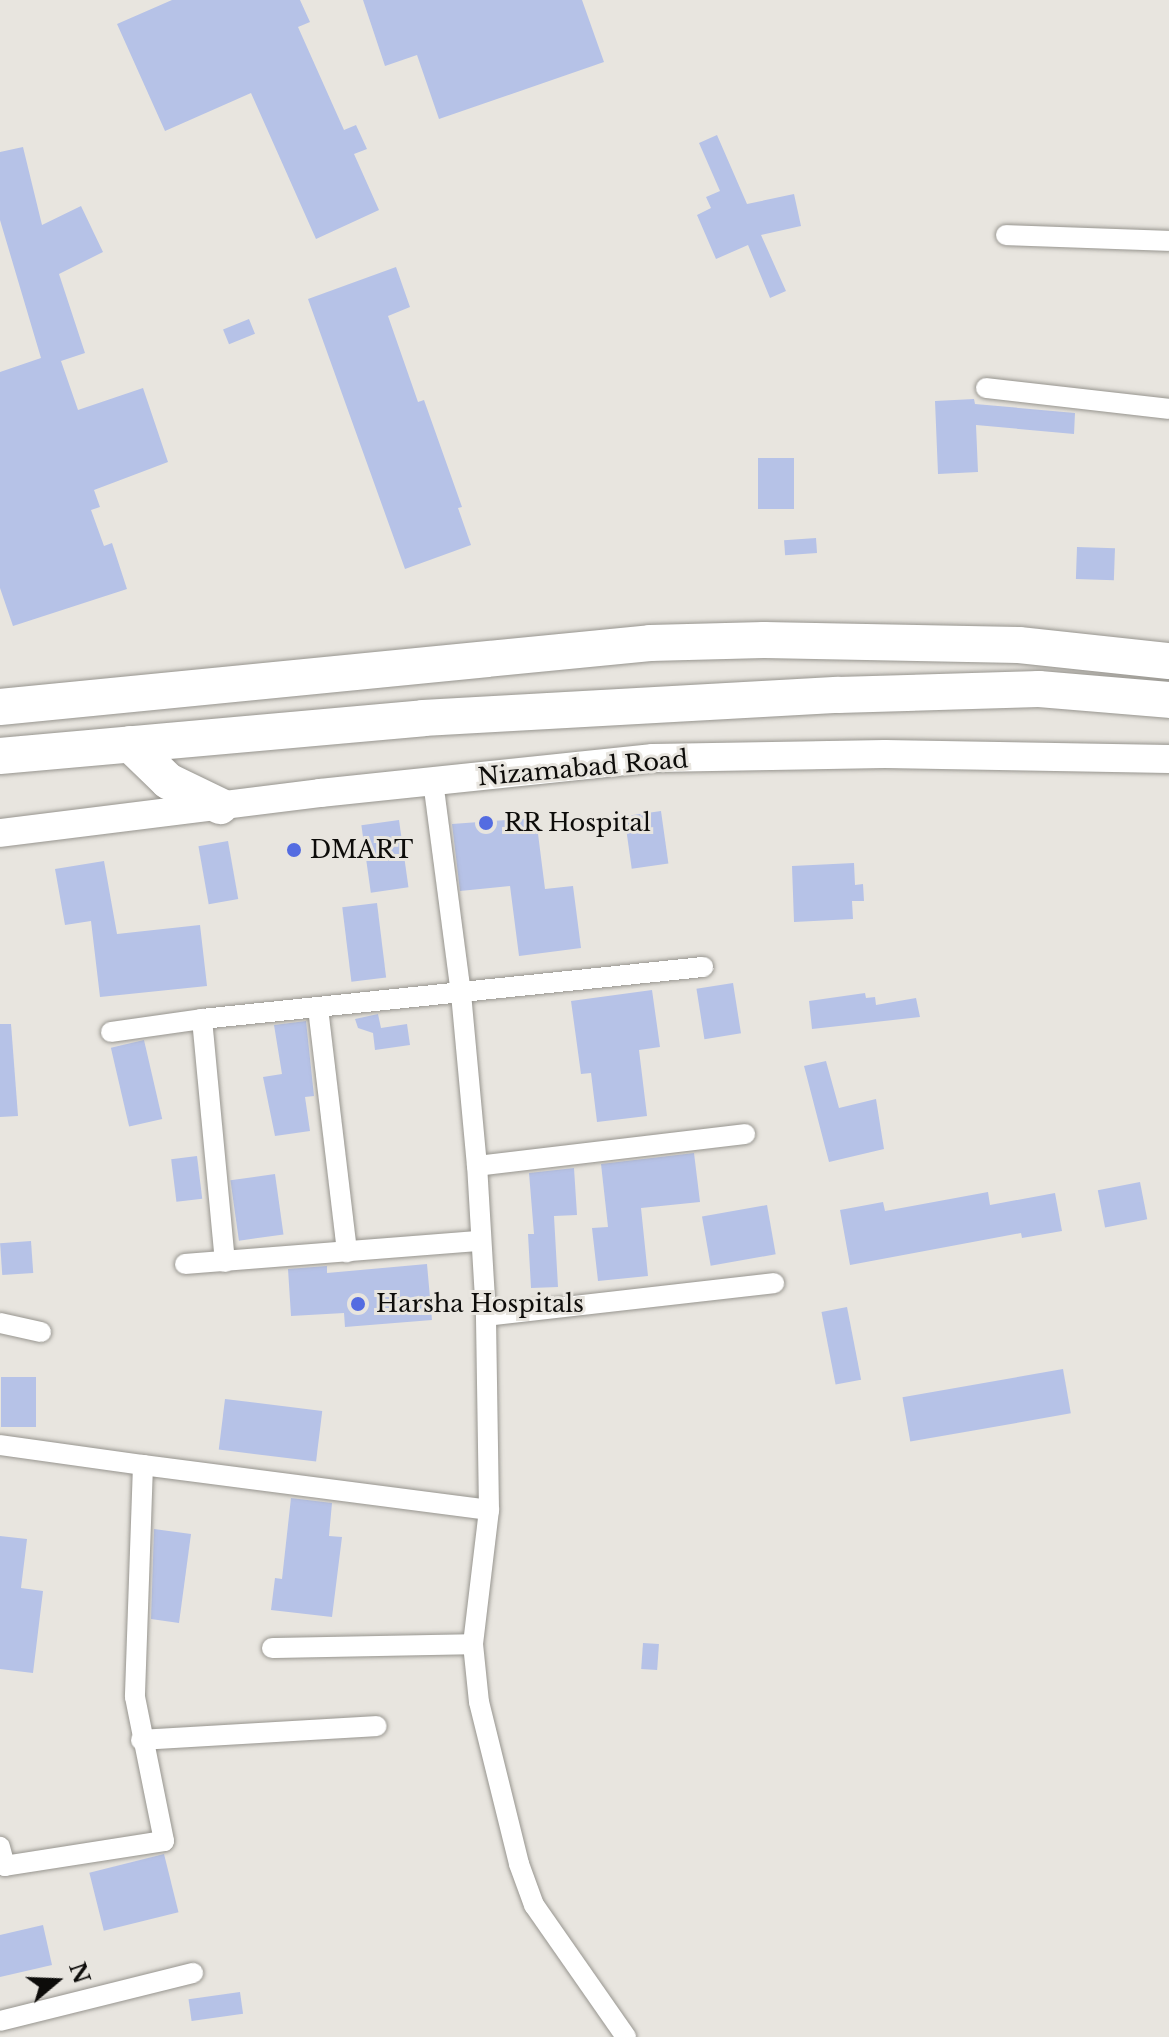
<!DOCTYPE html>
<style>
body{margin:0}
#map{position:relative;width:1169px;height:2037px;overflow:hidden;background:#e8e5df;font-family:"Libre Baskerville",serif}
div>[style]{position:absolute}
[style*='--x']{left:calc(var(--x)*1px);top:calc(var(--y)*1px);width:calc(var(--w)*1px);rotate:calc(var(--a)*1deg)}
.building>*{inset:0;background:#b6c2e7;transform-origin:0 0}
.roads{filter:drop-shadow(0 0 2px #97958f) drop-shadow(0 0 2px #97958f)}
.street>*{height:20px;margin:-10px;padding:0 10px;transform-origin:10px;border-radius:10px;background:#fff}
.secondary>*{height:28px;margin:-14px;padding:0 14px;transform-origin:14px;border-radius:14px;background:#fff}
.highway>*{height:36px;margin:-18px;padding:0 18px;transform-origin:18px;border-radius:18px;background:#fff}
.dots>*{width:22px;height:22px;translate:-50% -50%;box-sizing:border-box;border:4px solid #e8e5df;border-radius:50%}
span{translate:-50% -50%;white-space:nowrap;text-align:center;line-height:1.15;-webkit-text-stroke:6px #e8e5df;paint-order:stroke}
.street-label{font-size:24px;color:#0d0c0a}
.poi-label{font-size:24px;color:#0d0c0a}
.left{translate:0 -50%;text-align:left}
.north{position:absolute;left:16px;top:1941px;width:80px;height:80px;-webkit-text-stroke:6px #e8e5df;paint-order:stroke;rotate:71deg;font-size:22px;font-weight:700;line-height:32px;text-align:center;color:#0d0c0a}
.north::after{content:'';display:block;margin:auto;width:28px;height:36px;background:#0d0c0a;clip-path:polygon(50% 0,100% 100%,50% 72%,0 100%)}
</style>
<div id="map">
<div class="building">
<i style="clip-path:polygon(172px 0,300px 0,310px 22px,298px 27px,344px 130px,356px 125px,367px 149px,354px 154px,379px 210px,316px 239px,251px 93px,165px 131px,117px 24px)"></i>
<i style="clip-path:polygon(363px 0,582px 0,604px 62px,439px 119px,417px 55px,385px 66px)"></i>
<i style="clip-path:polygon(717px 135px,747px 204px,794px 194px,801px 226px,761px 235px,786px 291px,770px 298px,748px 245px,716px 259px,697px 215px,711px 208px,706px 197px,720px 191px,699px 143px)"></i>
<i style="clip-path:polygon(23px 147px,42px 225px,81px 206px,103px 252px,59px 274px,85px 353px,61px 361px,78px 410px,143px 388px,168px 462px,94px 490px,100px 507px,91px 510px,104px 546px,112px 543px,127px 589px,13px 626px,0 588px,0 372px,41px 358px,0 220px,0 152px)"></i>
<i style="clip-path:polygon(396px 267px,410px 307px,388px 316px,418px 402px,424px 400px,462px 507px,458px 508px,471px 545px,405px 569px,308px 299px)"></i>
<i style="left:249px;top:319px;width:16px;height:28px;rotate:68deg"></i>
<i style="clip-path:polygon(974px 399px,975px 404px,1075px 413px,1074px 434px,976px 425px,978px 472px,938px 474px,935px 401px)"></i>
<i style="left:758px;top:458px;width:36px;height:51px"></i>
<i style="left:816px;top:538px;width:15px;height:32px;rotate:86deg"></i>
<i style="left:1077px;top:547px;width:38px;height:32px;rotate:2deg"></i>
<i style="left:661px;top:811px;width:53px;height:37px;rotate:82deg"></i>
<i style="clip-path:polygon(536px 818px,545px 889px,573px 886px,581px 948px,519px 956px,510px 886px,460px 891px,452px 824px)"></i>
<i style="left:399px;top:820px;width:68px;height:38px;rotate:82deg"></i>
<i style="left:228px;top:841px;width:59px;height:30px;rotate:80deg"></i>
<i style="clip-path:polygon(104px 861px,117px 934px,200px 925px,207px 986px,100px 997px,91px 921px,65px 925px,55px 869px)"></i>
<i style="clip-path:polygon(854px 863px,855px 885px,863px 884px,864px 901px,852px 901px,853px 919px,794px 922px,792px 866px)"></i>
<i style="left:377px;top:903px;width:75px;height:35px;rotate:83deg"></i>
<i style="left:733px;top:983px;width:51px;height:37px;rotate:81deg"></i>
<i style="clip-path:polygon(652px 990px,660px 1047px,639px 1050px,647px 1116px,597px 1122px,591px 1073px,581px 1074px,571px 1001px)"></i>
<i style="clip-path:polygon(865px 993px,866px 998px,875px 997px,876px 1005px,916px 998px,920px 1017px,812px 1029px,809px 1001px)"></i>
<i style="clip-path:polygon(378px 1014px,381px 1028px,407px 1024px,410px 1045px,375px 1050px,373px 1033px,358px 1028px,355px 1019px)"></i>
<i style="clip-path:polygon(306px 1021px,314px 1096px,305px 1097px,310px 1131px,275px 1136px,263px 1077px,282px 1074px,274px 1025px)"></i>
<i style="clip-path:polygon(0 1024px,11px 1024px,18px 1116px,0 1117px)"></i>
<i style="left:144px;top:1040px;width:81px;height:34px;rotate:77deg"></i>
<i style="clip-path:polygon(826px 1061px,839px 1108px,876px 1099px,884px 1149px,829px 1162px,804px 1066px)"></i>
<i style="clip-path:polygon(694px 1153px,700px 1202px,641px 1208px,648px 1276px,598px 1281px,592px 1228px,608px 1227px,601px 1164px)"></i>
<i style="left:197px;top:1156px;width:43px;height:26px;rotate:83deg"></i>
<i style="clip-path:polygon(574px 1168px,577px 1215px,554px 1216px,558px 1287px,531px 1288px,528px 1234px,534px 1234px,529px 1173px)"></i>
<i style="left:275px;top:1174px;width:61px;height:45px;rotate:82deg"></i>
<i style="left:1140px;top:1182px;width:38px;height:43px;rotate:79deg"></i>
<i style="clip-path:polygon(988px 1192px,990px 1205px,1055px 1193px,1062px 1231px,1022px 1238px,1021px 1233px,850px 1265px,840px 1210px,883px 1202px,885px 1211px)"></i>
<i style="left:767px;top:1205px;width:50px;height:66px;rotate:80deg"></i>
<i style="left:31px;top:1241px;width:32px;height:31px;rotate:86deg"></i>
<i style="clip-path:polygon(427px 1264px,432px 1320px,345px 1327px,344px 1313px,291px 1316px,288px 1269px,327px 1266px,327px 1273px)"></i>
<i style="left:847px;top:1307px;width:74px;height:26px;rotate:79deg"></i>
<i style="left:1063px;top:1369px;width:45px;height:163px;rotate:80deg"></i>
<i style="left:1px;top:1377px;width:35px;height:50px"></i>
<i style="left:225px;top:1399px;width:98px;height:51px;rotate:7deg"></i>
<i style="clip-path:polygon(291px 1498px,332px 1503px,329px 1536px,342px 1537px,332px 1617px,271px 1610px,275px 1578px,282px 1579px)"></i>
<i style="clip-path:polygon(154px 1529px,191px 1534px,179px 1623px,151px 1619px)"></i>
<i style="clip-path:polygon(0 1536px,27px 1539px,21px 1588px,43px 1591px,33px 1673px,0 1669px)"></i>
<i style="left:643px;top:1643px;width:16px;height:26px;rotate:4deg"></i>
<i style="left:164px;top:1854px;width:60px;height:77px;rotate:76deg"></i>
<i style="clip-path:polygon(43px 1925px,52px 1965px,0 1977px,0 1935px)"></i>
<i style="left:240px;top:1992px;width:22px;height:52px;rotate:82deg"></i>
</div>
<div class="roads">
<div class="street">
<i style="--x:1006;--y:235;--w:163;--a:2.1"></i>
<i style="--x:986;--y:388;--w:184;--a:6.5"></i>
<i style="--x:318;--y:1008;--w:246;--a:83.2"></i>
<i style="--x:202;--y:1019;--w:244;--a:84.6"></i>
<i style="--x:111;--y:1032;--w:92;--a:-8.1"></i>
<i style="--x:202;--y:1019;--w:504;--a:-5.93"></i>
<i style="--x:477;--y:1166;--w:270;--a:-6.8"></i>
<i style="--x:185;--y:1264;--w:296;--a:-4.5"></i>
<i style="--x:486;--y:1316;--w:290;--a:-6.5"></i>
<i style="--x:0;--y:1323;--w:42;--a:12.4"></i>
<i style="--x:0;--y:1445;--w:144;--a:8"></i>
<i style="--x:143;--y:1465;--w:232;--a:92"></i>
<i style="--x:135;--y:1697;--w:147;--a:78.6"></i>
<i style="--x:164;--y:1841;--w:161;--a:171.1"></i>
<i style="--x:5;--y:1866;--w:20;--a:-105"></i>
<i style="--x:143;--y:1465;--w:349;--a:7.4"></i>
<i style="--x:473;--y:1644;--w:58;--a:84.1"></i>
<i style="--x:479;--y:1702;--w:167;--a:76.1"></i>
<i style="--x:519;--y:1864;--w:44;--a:69.9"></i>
<i style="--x:534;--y:1905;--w:161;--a:55.1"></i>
<i style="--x:272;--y:1648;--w:201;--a:-1.1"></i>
<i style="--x:473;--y:1644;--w:135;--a:-83.2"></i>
<i style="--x:489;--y:1510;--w:194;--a:-90.9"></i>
<i style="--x:486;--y:1316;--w:150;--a:-93.4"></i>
<i style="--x:477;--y:1166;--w:173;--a:-95.3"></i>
<i style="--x:461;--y:994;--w:214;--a:-97.5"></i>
<i style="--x:141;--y:1740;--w:236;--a:-3.4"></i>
<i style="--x:0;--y:2021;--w:199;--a:-14"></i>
</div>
<div class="secondary">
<i style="--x:0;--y:833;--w:322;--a:-7.1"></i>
<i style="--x:320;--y:793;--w:335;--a:-6"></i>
<i style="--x:653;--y:758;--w:232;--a:-1"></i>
<i style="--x:885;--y:754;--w:284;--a:1"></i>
</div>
<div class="highway">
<i style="--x:0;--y:707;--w:653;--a:-5.62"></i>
<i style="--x:650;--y:643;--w:114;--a:-1.5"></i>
<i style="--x:764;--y:640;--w:255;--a:1.1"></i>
<i style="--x:1019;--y:645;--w:151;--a:6.1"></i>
<i style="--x:130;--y:744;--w:53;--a:44.2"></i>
<i style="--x:168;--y:781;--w:58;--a:25.7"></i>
<i style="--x:0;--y:756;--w:425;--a:-5.1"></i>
<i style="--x:423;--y:718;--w:416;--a:-3.2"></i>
<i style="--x:838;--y:695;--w:201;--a:-1.7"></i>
<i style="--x:1039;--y:689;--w:130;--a:4.8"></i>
</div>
</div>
<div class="dots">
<i style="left:486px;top:823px;background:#546ce1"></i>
<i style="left:294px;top:850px;background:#546ce1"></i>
<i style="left:358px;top:1304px;background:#546ce1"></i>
</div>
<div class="street-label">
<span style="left:583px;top:768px;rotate:-5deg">Nizamabad Road</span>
</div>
<div class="poi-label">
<span class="left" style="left:504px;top:823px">RR Hospital</span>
<span class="left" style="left:310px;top:850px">DMART</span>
<span class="left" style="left:376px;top:1304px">Harsha Hospitals</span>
</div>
<div class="north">N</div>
</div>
